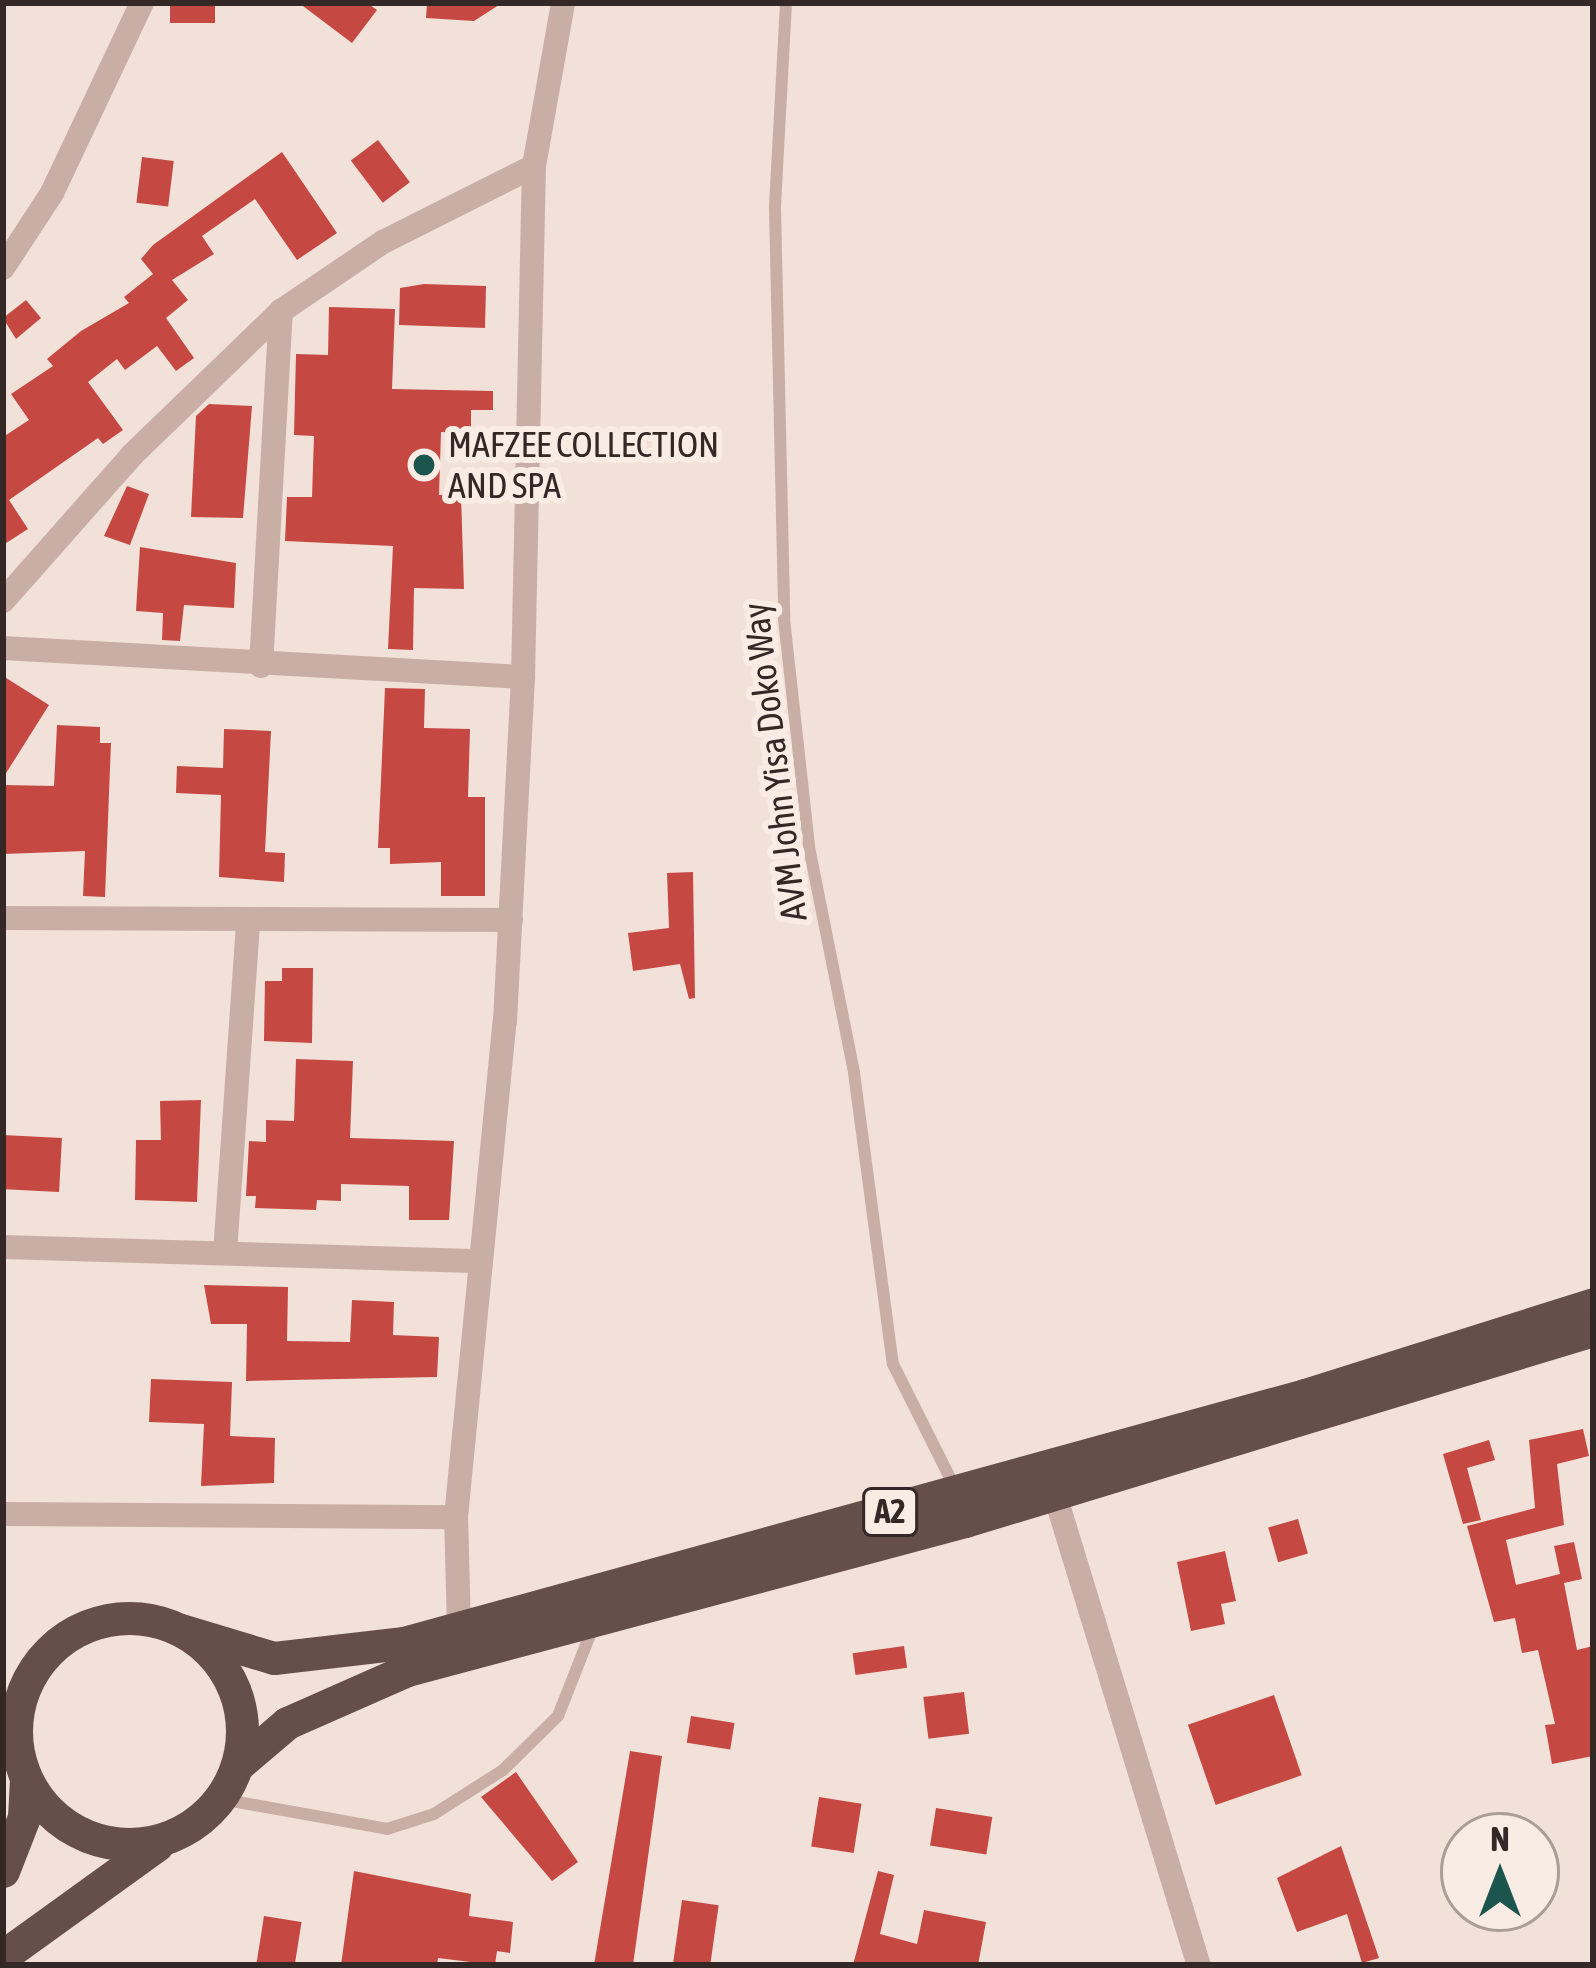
<!DOCTYPE html>
<style>
body{margin:0}
#map{position:relative;width:1596px;height:1968px;overflow:hidden;background:#f1e1d8;font-family:"Asap Condensed",sans-serif}
div>[style]{position:absolute}
[style*='--x']{left:calc(var(--x)*1px);top:calc(var(--y)*1px);width:calc(var(--w)*1px);rotate:calc(var(--a)*1deg)}
.building>*{inset:0;background:#c54942;transform-origin:0 0}
.service>*{height:12px;margin:-6px;padding:0 6px;transform-origin:6px;border-radius:6px;background:#c9aea5}
.minor>*{height:24px;margin:-12px;padding:0 12px;transform-origin:12px;border-radius:12px;background:#c9aea5}
.trunk>*{height:33px;margin:-16.5px;padding:0 16.5px;transform-origin:16.5px;border-radius:16.5px;background:#664e4a}
.trunk>.ring{margin:-16.5px;padding:0;box-sizing:content-box;background:none;border:33px solid #664e4a;border-radius:50%}
.dots>*{width:33px;height:33px;translate:-50% -50%;box-sizing:border-box;border:6px solid #f9ece4;border-radius:50%}
span{translate:-50% -50%;white-space:nowrap;text-align:center;line-height:1.15;-webkit-text-stroke:12px #f9ece4;paint-order:stroke}
.shield-label span{padding:3px 9px;background:#f9ece4;border:3px solid;border-radius:9px;-webkit-text-stroke-width:0}
.shield-label{font-size:33px;color:#342826;font-weight:700}
.poi-label{font-size:36px;color:#342826}
.left{translate:0 -50%;text-align:left}
.street-label{font-size:36px;color:#342826}
.frame{position:absolute;inset:0;border:6px solid #342826;pointer-events:none}
.north{position:absolute;left:1440px;top:1812px;width:120px;height:120px;box-sizing:border-box;background:#f9ece4;border:3px solid #aa9e98;border-radius:50%;rotate:0deg;font-size:33px;font-weight:700;line-height:48px;text-align:center;color:#342826}
.north::after{content:'';display:block;margin:auto;width:42px;height:54px;background:#1c554e;clip-path:polygon(50% 0,100% 100%,50% 72%,0 100%)}
</style>
<div id="map">
<div class="building">
<i style="left:170px;top:3px;width:45px;height:20px"></i>
<i style="clip-path:polygon(299px 3px,367px 3px,377px 10px,352px 43px)"></i>
<i style="clip-path:polygon(427px 3px,502px 3px,474px 21px,426px 18px)"></i>
<i style="left:378px;top:140px;width:53px;height:34px;rotate:53deg"></i>
<i style="clip-path:polygon(282px 152px,337px 233px,297px 260px,255px 199px,202px 236px,214px 254px,172px 280px,188px 300px,166px 318px,194px 358px,176px 371px,157px 346px,125px 370px,117px 359px,88px 382px,123px 430px,103px 444px,98px 438px,9px 500px,28px 529px,3px 545px,3px 437px,29px 420px,11px 394px,53px 366px,47px 359px,81px 331px,129px 303px,124px 297px,153px 274px,141px 259px,153px 245px)"></i>
<i style="left:142px;top:157px;width:32px;height:46px;rotate:7deg"></i>
<i style="clip-path:polygon(424px 284px,486px 286px,485px 328px,399px 325px,400px 288px)"></i>
<i style="clip-path:polygon(26px 300px,41px 318px,16px 339px,3px 318px)"></i>
<i style="clip-path:polygon(329px 307px,395px 309px,392px 389px,493px 391px,493px 410px,471px 410px,471px 433px,441px 432px,439px 495px,461px 495px,464px 589px,414px 588px,413px 650px,388px 649px,393px 546px,285px 541px,287px 497px,312px 497px,314px 436px,294px 435px,296px 354px,328px 355px)"></i>
<i style="clip-path:polygon(209px 404px,252px 406px,243px 518px,191px 517px,196px 416px)"></i>
<i style="clip-path:polygon(127px 486px,149px 494px,130px 545px,104px 536px)"></i>
<i style="clip-path:polygon(140px 547px,236px 563px,234px 608px,184px 605px,180px 641px,162px 640px,163px 613px,136px 611px)"></i>
<i style="clip-path:polygon(3px 676px,49px 705px,3px 778px)"></i>
<i style="clip-path:polygon(385px 688px,425px 689px,424px 728px,470px 729px,468px 797px,485px 797px,485px 896px,441px 896px,441px 862px,390px 864px,390px 848px,378px 848px)"></i>
<i style="clip-path:polygon(57px 725px,100px 727px,100px 743px,111px 743px,105px 897px,83px 896px,85px 851px,3px 854px,3px 785px,54px 786px)"></i>
<i style="clip-path:polygon(224px 729px,271px 731px,265px 852px,285px 853px,284px 882px,219px 877px,221px 795px,176px 793px,177px 766px,223px 768px)"></i>
<i style="clip-path:polygon(693px 872px,695px 998px,689px 999px,680px 964px,633px 971px,628px 933px,669px 928px,667px 873px)"></i>
<i style="clip-path:polygon(282px 968px,313px 968px,312px 1043px,264px 1041px,265px 981px,282px 981px)"></i>
<i style="clip-path:polygon(296px 1059px,353px 1061px,350px 1138px,454px 1141px,449px 1220px,409px 1220px,409px 1186px,341px 1184px,341px 1201px,317px 1200px,316px 1210px,255px 1208px,256px 1196px,246px 1196px,249px 1141px,266px 1142px,266px 1120px,294px 1121px)"></i>
<i style="clip-path:polygon(201px 1100px,197px 1202px,135px 1200px,136px 1140px,161px 1140px,160px 1101px)"></i>
<i style="left:3px;top:1135px;width:59px;height:54px;rotate:3deg"></i>
<i style="clip-path:polygon(204px 1285px,288px 1287px,287px 1341px,350px 1342px,352px 1300px,394px 1302px,393px 1335px,439px 1337px,437px 1377px,246px 1381px,247px 1324px,211px 1324px)"></i>
<i style="clip-path:polygon(151px 1379px,232px 1382px,230px 1436px,275px 1438px,274px 1483px,201px 1486px,204px 1424px,149px 1422px)"></i>
<i style="clip-path:polygon(1583px 1429px,1589px 1456px,1557px 1464px,1564px 1525px,1506px 1540px,1516px 1585px,1560px 1574px,1554px 1546px,1574px 1542px,1582px 1579px,1564px 1583px,1577px 1650px,1593px 1646px,1593px 1756px,1552px 1764px,1545px 1725px,1555px 1724px,1538px 1650px,1522px 1653px,1515px 1618px,1494px 1622px,1467px 1526px,1535px 1508px,1529px 1440px)"></i>
<i style="clip-path:polygon(1489px 1440px,1495px 1460px,1467px 1468px,1481px 1520px,1463px 1524px,1443px 1454px)"></i>
<i style="left:1298px;top:1519px;width:36px;height:31px;rotate:74deg"></i>
<i style="clip-path:polygon(1225px 1551px,1236px 1601px,1221px 1604px,1225px 1624px,1191px 1631px,1177px 1562px)"></i>
<i style="left:904px;top:1646px;width:22px;height:52px;rotate:82deg"></i>
<i style="left:964px;top:1692px;width:42px;height:41px;rotate:83deg"></i>
<i style="left:1274px;top:1695px;width:85px;height:91px;rotate:71deg"></i>
<i style="left:691px;top:1716px;width:44px;height:27px;rotate:9deg"></i>
<i style="clip-path:polygon(630px 1751px,662px 1756px,633px 1965px,594px 1965px)"></i>
<i style="clip-path:polygon(516px 1772px,578px 1862px,552px 1881px,481px 1797px)"></i>
<i style="left:819px;top:1797px;width:43px;height:50px;rotate:9deg"></i>
<i style="left:936px;top:1808px;width:57px;height:38px;rotate:9deg"></i>
<i style="clip-path:polygon(1341px 1846px,1379px 1958px,1362px 1963px,1347px 1914px,1297px 1932px,1277px 1878px)"></i>
<i style="clip-path:polygon(354px 1871px,471px 1894px,469px 1916px,513px 1922px,510px 1953px,497px 1951px,495px 1965px,438px 1958px,437px 1965px,341px 1965px)"></i>
<i style="clip-path:polygon(878px 1871px,894px 1875px,880px 1934px,917px 1944px,924px 1910px,986px 1922px,978px 1965px,853px 1965px)"></i>
<i style="left:682px;top:1900px;width:37px;height:66px;rotate:8deg"></i>
<i style="left:264px;top:1916px;width:38px;height:49px;rotate:9deg"></i>
</div>
<div class="service">
<i style="--x:786;--y:3;--w:205;--a:93.1"></i>
<i style="--x:775;--y:208;--w:411;--a:88.7"></i>
<i style="--x:784;--y:619;--w:229;--a:83.7"></i>
<i style="--x:809;--y:847;--w:230;--a:78.7"></i>
<i style="--x:854;--y:1073;--w:294;--a:82.4"></i>
<i style="--x:893;--y:1364;--w:139;--a:63.4"></i>
<i style="--x:221;--y:1799;--w:169;--a:10.2"></i>
<i style="--x:387;--y:1829;--w:49;--a:-17.7"></i>
<i style="--x:434;--y:1814;--w:82;--a:-32.5"></i>
<i style="--x:503;--y:1770;--w:77;--a:-44.5"></i>
<i style="--x:558;--y:1716;--w:96;--a:-68.5"></i>
</div>
<div class="minor">
<i style="--x:3;--y:268;--w:90;--a:-56.8"></i>
<i style="--x:52;--y:193;--w:210;--a:-64.7"></i>
<i style="--x:3;--y:601;--w:195;--a:-48.5"></i>
<i style="--x:132;--y:455;--w:207;--a:-44"></i>
<i style="--x:281;--y:311;--w:123;--a:-34.1"></i>
<i style="--x:383;--y:242;--w:169;--a:-26.7"></i>
<i style="--x:3;--y:648;--w:521;--a:3.19"></i>
<i style="--x:261;--y:666;--w:356;--a:-86.8"></i>
<i style="--x:3;--y:918;--w:508;--a:0.23"></i>
<i style="--x:3;--y:1247;--w:478;--a:1.7"></i>
<i style="--x:225;--y:1253;--w:332;--a:-86"></i>
<i style="--x:1055;--y:1495;--w:492;--a:73"></i>
<i style="--x:3;--y:1514;--w:453;--a:0.4"></i>
<i style="--x:459;--y:1629;--w:112;--a:-91.5"></i>
<i style="--x:456;--y:1517;--w:498;--a:-84.4"></i>
<i style="--x:505;--y:1021;--w:344;--a:-87"></i>
<i style="--x:523;--y:677;--w:511;--a:-88.77"></i>
<i style="--x:534;--y:166;--w:166;--a:-79.9"></i>
</div>
<div class="trunk">
<i class="ring" style="left:16px;top:1618px;width:193px;height:193px"></i>
<i style="--x:181;--y:1630;--w:97;--a:16.8"></i>
<i style="--x:274;--y:1658;--w:131;--a:-6.6"></i>
<i style="--x:404;--y:1643;--w:935;--a:-15.39"></i>
<i style="--x:1305;--y:1395;--w:302;--a:-17.5"></i>
<i style="--x:239;--y:1764;--w:63;--a:-40.5"></i>
<i style="--x:287;--y:1723;--w:131;--a:-23.8"></i>
<i style="--x:407;--y:1670;--w:578;--a:-14.95"></i>
<i style="--x:965;--y:1521;--w:656;--a:-16.92"></i>
<i style="--x:3;--y:1871;--w:58;--a:-68.7"></i>
<i style="--x:24;--y:1817;--w:37;--a:-87"></i>
<i style="--x:3;--y:1956;--w:190;--a:-35.8"></i>
</div>
<div class="dots">
<i style="left:424px;top:465px;background:#1c554e"></i>
</div>
<div class="shield-label">
<span style="left:890px;top:1512px">A2</span>
</div>
<div class="poi-label">
<span class="left" style="left:448px;top:465px">MAFZEE COLLECTION<br>AND SPA</span>
</div>
<div class="street-label">
<span style="left:775px;top:762px;rotate:-97deg">AVM John Yisa Doko Way</span>
</div>
<div class="frame"></div>
<div class="north">N</div>
</div>
